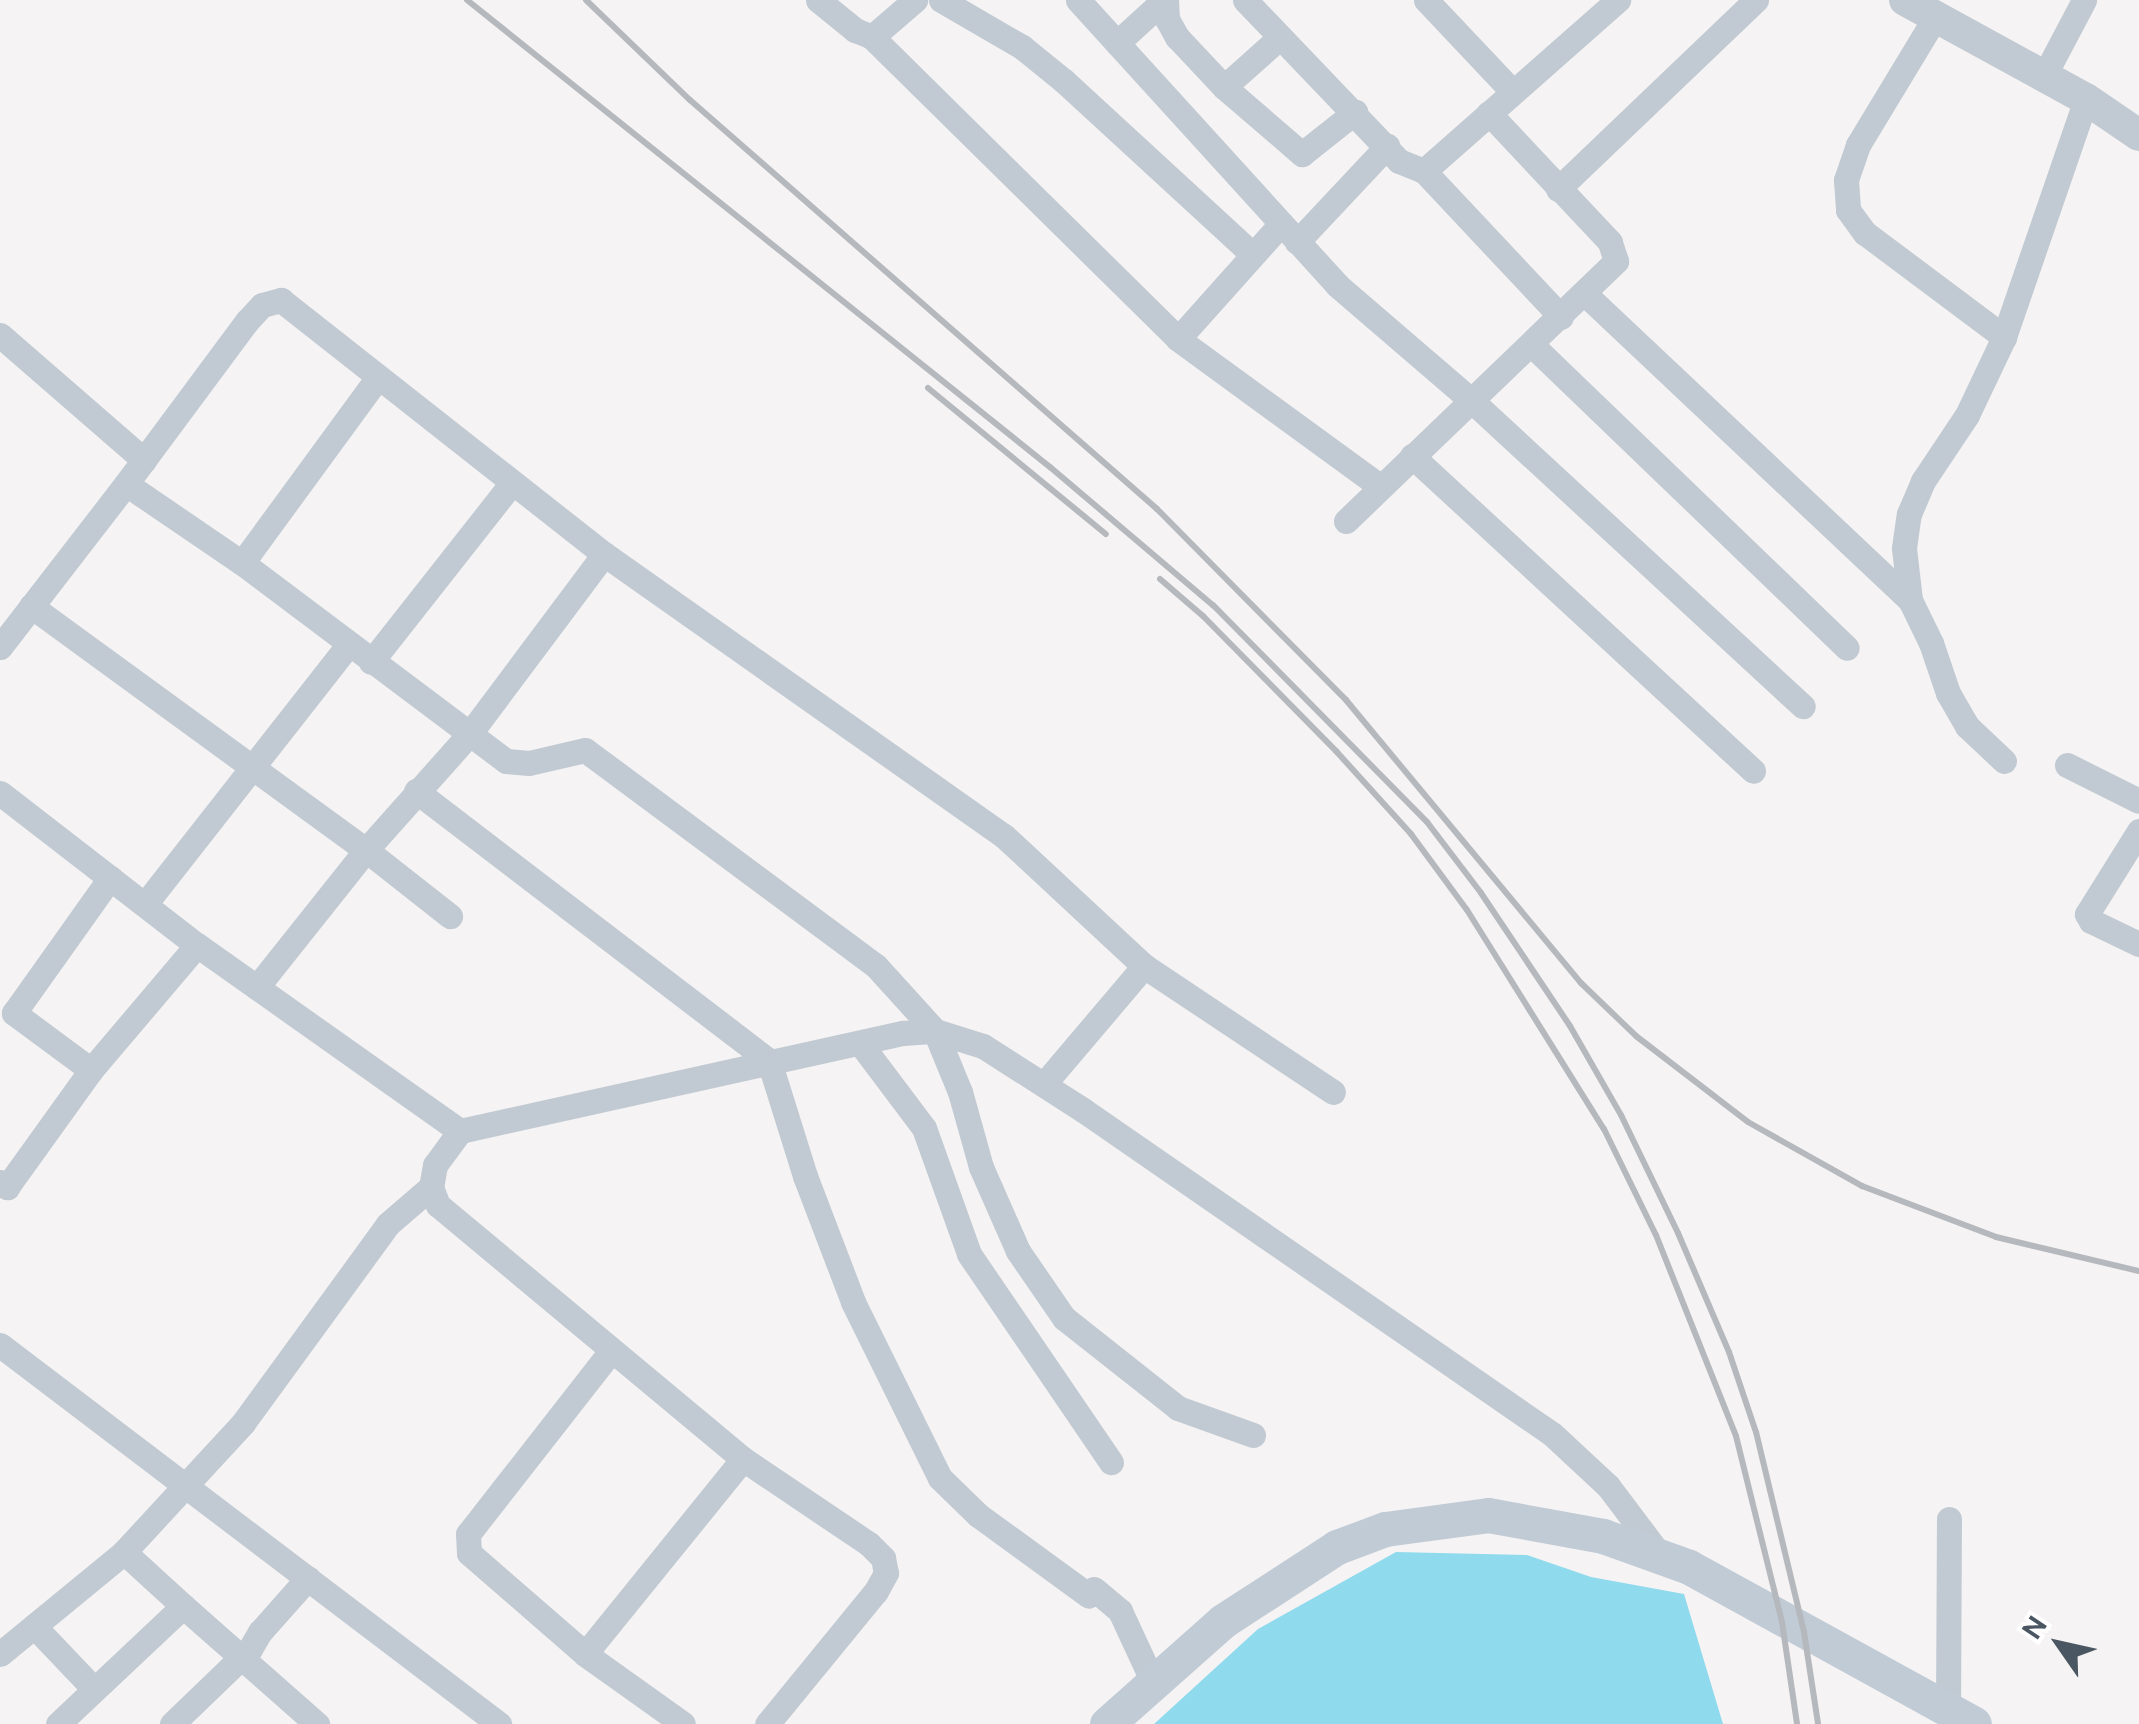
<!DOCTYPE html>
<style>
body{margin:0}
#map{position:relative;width:2139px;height:1724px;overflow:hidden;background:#f5f3f3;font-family:Ubuntu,sans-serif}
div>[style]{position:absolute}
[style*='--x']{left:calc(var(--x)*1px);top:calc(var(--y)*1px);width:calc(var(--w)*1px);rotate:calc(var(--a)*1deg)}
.water>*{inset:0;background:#90daee}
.minor>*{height:25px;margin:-12.5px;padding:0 12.5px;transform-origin:12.5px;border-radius:12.5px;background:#c1cad2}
.tertiary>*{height:32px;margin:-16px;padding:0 16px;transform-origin:16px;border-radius:16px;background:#c1cad2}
.secondary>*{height:35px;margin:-17.5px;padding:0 17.5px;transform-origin:17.5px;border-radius:17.5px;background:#c1cbd6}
.rail>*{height:6px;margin:-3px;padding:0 3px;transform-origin:3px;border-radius:3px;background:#b5b8bd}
span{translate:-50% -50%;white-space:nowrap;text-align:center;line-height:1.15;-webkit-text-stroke:8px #fff;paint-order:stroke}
.north{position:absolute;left:2009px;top:1594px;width:100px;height:100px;-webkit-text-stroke:8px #fff;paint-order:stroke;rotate:304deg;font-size:28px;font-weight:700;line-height:40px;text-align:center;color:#4a5661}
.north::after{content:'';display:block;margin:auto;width:35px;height:45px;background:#4a5661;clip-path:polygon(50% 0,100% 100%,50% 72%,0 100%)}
</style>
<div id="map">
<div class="water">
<i style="clip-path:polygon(1396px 1552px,1527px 1555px,1591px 1577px,1684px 1594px,1723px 1724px,1154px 1724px,1258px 1629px)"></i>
</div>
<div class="minor">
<i style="--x:818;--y:0;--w:48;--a:39"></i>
<i style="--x:855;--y:30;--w:18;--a:22"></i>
<i style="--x:872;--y:37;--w:57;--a:-40.7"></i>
<i style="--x:941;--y:0;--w:94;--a:30.1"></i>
<i style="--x:1022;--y:47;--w:54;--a:39"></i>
<i style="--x:1064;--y:81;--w:254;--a:42.6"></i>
<i style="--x:1078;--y:0;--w:385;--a:47.7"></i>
<i style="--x:1337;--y:285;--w:178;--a:40.7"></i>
<i style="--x:1472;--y:401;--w:450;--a:42.7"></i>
<i style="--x:1166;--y:0;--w:19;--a:87"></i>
<i style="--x:1167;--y:19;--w:21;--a:61"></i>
<i style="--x:1177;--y:37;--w:69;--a:46.8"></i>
<i style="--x:1224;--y:87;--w:103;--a:40.7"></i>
<i style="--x:1302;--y:154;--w:68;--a:-38.4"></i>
<i style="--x:1245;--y:0;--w:223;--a:46.3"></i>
<i style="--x:1399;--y:161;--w:27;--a:22"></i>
<i style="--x:1424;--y:171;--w:259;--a:-41.4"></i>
<i style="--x:1426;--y:0;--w:125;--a:46.6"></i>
<i style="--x:1936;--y:16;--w:151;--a:121.2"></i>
<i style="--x:1858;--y:145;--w:37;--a:109"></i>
<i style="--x:1846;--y:180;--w:30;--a:86"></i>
<i style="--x:1848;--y:210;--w:29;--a:54"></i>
<i style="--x:1865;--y:233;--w:174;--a:36.8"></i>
<i style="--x:872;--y:37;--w:430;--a:44.6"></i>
<i style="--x:1178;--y:339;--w:251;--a:36.1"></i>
<i style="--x:1117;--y:43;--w:64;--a:-42.5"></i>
<i style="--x:2044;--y:76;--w:86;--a:-62.2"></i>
<i style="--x:1224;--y:87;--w:74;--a:-41.7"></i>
<i style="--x:1424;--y:171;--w:200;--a:46.8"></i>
<i style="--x:1558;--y:189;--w:274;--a:-43.7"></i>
<i style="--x:1297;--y:242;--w:132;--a:-46.8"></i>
<i style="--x:1584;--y:293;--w:448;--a:43.3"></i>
<i style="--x:0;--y:335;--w:191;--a:41"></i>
<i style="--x:1178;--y:339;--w:153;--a:-48.2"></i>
<i style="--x:1531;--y:344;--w:438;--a:43.9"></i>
<i style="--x:1412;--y:456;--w:464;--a:42.7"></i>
<i style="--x:1346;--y:521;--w:375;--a:-43.9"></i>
<i style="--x:1616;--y:261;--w:20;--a:-108"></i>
<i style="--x:1610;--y:242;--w:177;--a:-133.2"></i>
<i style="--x:242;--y:563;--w:230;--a:-53.8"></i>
<i style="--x:31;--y:606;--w:414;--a:36.1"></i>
<i style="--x:366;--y:850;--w:107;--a:38.2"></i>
<i style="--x:0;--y:647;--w:206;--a:-52.3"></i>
<i style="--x:371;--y:662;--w:228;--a:-51.8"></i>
<i style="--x:2004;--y:761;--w:51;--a:-136.6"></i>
<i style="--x:1967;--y:726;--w:38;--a:-120"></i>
<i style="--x:1948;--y:693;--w:53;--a:-108.8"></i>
<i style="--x:1931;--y:643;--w:48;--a:-116"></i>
<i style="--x:1910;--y:600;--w:52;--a:-96.6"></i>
<i style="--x:1904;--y:548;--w:34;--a:-82"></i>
<i style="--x:1909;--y:514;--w:36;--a:-67"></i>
<i style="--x:1923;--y:481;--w:79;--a:-56.3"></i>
<i style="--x:1967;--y:415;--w:86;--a:-64.6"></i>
<i style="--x:2004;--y:337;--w:252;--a:-71"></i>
<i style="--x:2067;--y:765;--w:80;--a:26.6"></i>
<i style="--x:416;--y:791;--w:444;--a:37.4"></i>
<i style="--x:769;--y:1061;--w:121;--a:72.6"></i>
<i style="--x:805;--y:1176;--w:135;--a:69.1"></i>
<i style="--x:853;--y:1302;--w:196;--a:63.7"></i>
<i style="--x:940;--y:1478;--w:53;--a:44.2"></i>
<i style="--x:978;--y:1515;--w:137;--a:36.1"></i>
<i style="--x:0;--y:793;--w:249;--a:37.7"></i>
<i style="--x:197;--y:945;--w:322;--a:35.3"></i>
<i style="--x:460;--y:1131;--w:454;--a:-12.5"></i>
<i style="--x:903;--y:1033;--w:32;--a:-4"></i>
<i style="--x:935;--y:1031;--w:50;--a:17.4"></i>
<i style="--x:983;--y:1046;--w:119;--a:32.6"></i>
<i style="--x:1083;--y:1110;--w:570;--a:34.64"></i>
<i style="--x:1552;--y:1434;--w:76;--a:42.9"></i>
<i style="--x:1608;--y:1486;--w:86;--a:53"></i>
<i style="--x:2139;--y:831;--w:98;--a:122.1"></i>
<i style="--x:2087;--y:914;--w:8;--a:60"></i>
<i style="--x:2091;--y:921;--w:53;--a:25.6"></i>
<i style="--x:153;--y:894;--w:316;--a:-51.9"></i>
<i style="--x:257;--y:987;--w:175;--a:-51.5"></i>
<i style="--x:366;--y:850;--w:158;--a:-48.3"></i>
<i style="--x:471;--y:732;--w:222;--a:-53.2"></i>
<i style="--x:860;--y:1043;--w:106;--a:53"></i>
<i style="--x:924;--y:1128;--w:134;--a:70.3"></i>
<i style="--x:969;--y:1254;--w:252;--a:55.7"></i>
<i style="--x:91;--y:1070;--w:96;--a:-143.5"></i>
<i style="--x:14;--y:1013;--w:166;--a:-54.6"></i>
<i style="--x:1044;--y:1084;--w:155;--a:-49.7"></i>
<i style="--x:460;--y:1131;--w:42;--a:126.3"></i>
<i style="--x:435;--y:1165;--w:22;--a:100"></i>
<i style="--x:431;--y:1187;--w:19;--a:69"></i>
<i style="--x:438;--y:1205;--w:397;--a:39.8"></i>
<i style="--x:743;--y:1459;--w:152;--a:34"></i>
<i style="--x:869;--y:1544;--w:20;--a:45"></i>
<i style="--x:883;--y:1558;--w:15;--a:79"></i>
<i style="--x:886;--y:1573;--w:21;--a:119"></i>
<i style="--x:876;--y:1591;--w:172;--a:129.3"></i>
<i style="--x:0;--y:1182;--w:9;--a:36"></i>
<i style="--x:7;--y:1187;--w:144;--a:-54.3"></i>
<i style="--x:91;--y:1070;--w:164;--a:-49.7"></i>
<i style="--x:0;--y:1345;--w:627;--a:37.22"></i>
<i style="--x:611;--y:1351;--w:232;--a:128"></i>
<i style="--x:468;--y:1534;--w:19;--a:87"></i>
<i style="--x:469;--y:1553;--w:154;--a:41"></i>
<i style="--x:585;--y:1654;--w:120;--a:35.5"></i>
<i style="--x:1253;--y:1435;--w:80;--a:-160.2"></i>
<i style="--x:1178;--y:1408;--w:145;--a:-141.7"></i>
<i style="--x:1064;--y:1318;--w:81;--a:-124.5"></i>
<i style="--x:1018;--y:1251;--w:92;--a:-113.8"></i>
<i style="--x:981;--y:1167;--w:78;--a:-105.6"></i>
<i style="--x:960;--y:1092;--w:66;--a:-112.3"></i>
<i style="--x:935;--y:1031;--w:88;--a:-132.2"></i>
<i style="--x:876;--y:966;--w:362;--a:-143.4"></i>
<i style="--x:585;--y:750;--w:57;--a:166.9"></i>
<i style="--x:529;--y:763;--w:23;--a:-175"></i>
<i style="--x:506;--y:761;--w:330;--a:-143.1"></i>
<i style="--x:242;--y:563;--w:140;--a:-145.7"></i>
<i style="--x:126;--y:484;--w:203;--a:-53.4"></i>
<i style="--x:247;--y:321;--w:22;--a:-47"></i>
<i style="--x:262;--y:305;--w:20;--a:-15"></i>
<i style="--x:281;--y:300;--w:411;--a:38.2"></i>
<i style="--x:604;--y:554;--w:489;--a:35.2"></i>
<i style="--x:1004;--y:836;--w:191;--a:42.9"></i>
<i style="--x:1144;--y:966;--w:227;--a:33.7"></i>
<i style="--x:124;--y:1552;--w:176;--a:-47.3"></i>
<i style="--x:243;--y:1423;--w:246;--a:-53.9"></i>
<i style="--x:388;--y:1224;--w:57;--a:-40.7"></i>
<i style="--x:1094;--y:1589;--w:34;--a:40"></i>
<i style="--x:1120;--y:1611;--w:78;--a:65.1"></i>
<i style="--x:34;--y:1626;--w:87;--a:46.4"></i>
<i style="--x:0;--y:1654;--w:161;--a:-39.4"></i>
<i style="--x:124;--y:1552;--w:80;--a:42.5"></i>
<i style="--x:585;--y:1654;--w:251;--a:-51"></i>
<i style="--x:1948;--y:1708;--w:189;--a:-89.7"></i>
<i style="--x:58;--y:1724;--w:172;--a:-43.3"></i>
<i style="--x:183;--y:1606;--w:179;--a:41.4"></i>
<i style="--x:172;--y:1724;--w:108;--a:-43.9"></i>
<i style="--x:250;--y:1649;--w:20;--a:-60"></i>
<i style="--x:260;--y:1632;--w:72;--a:-48.4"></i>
</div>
<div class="tertiary">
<i style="--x:1905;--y:0;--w:206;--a:28.7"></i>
<i style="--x:2086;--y:99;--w:64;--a:34.2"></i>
</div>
<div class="secondary">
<i style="--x:1107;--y:1724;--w:155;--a:-41.6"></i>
<i style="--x:1223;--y:1621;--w:136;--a:-33"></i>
<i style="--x:1337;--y:1547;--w:51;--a:-20.6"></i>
<i style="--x:1385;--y:1529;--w:104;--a:-7.7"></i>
<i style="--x:1488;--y:1515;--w:117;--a:10.3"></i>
<i style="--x:1603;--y:1536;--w:91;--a:19.8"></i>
<i style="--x:1689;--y:1567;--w:325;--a:28.8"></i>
</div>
<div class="rail">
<i style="--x:467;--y:0;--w:747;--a:38.7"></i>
<i style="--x:1050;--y:467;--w:214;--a:40.3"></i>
<i style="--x:1213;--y:605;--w:305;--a:45.4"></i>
<i style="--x:1427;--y:822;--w:89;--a:52.7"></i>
<i style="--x:1481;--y:893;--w:160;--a:56.2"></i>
<i style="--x:1570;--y:1026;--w:103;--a:60.2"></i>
<i style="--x:1621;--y:1115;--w:131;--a:64.2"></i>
<i style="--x:1678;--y:1233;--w:129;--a:66.8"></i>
<i style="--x:1729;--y:1352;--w:84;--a:71.4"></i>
<i style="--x:1756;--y:1432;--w:206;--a:76.5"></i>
<i style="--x:1804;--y:1632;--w:93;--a:81.3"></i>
<i style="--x:586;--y:0;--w:144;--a:43.9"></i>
<i style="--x:690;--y:100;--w:621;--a:41.21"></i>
<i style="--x:1157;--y:509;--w:269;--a:45.3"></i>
<i style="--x:1346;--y:700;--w:368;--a:50.3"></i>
<i style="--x:1581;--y:983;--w:76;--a:43.9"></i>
<i style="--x:1636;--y:1036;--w:141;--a:37.5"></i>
<i style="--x:1748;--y:1122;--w:131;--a:29.3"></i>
<i style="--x:1862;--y:1186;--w:143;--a:20.8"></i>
<i style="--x:1996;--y:1237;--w:147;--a:13.4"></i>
<i style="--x:928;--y:388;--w:230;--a:39.4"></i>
<i style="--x:1160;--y:579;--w:57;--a:40.7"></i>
<i style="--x:1203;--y:616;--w:190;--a:45.4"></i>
<i style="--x:1336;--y:751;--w:112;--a:47.9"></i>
<i style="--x:1411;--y:834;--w:94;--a:53.6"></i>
<i style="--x:1467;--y:910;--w:258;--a:58"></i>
<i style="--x:1604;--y:1129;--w:118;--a:63.9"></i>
<i style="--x:1656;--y:1235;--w:216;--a:68.3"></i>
<i style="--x:1736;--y:1436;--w:192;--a:76.1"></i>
<i style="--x:1782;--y:1622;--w:103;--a:81.6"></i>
</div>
<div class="north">N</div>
</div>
